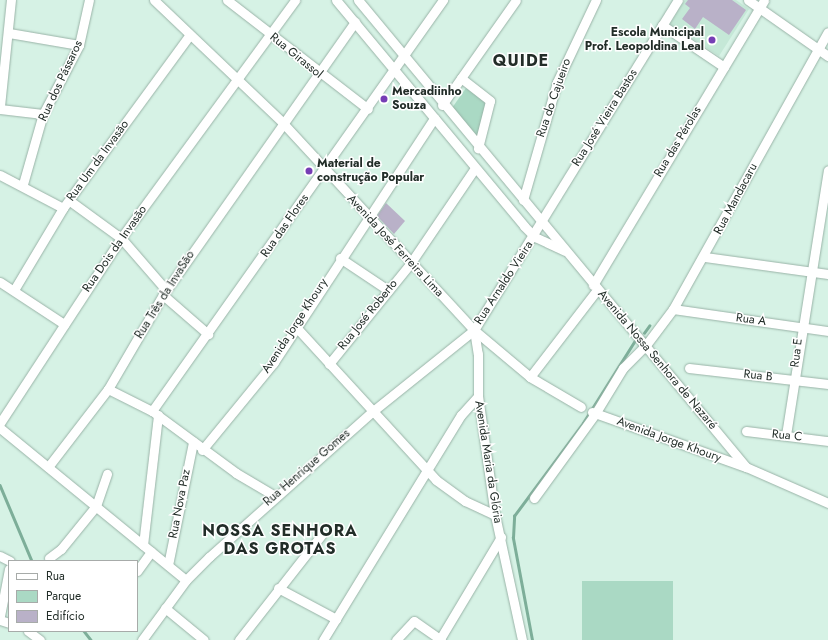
<!DOCTYPE html>
<meta charset="utf-8">
<style>
body{margin:0}
#map{position:relative;width:828px;height:640px;overflow:hidden;background:#d6f2e5;font-family:Jost,sans-serif}
div>[style]{position:absolute}
[style*='--x']{left:calc(var(--x)*1px);top:calc(var(--y)*1px);width:calc(var(--w)*1px);rotate:calc(var(--a)*1deg)}
.built>*{inset:0;background:#c5e8d7}
.green>*{inset:0;background:#aad9c4;transform-origin:0 0}
.stream>*{height:2.5px;margin:-1.25px;padding:0 1.25px;transform-origin:1.25px;border-radius:1.25px;background:#7dae99}
.building>*{inset:0;background:#b9b1c8}
.roads{filter:drop-shadow(0 0 1px #99b3a7) drop-shadow(0 0 1px #99b3a7)}
.minor>*{height:9px;margin:-4.5px;padding:0 4.5px;transform-origin:4.5px;border-radius:4.5px;background:#fff}
.dots>*{width:11px;height:11px;translate:-50% -50%;box-sizing:border-box;border:2px solid #fff;border-radius:50%}
span{translate:-50% -50%;white-space:nowrap;text-align:center;line-height:1.15;-webkit-text-stroke:3px #fff;paint-order:stroke}
.poi-label{font-size:12px;color:#222d28;font-weight:700}
.right{translate:-100% -50%;text-align:right}
.left{translate:0 -50%;text-align:left}
.street-label{font-size:12px;color:#222d28}
.district-label{font-size:16px;color:#222d28;font-weight:700;letter-spacing:1px}
.legend{position:absolute;left:8px;top:560px;width:130px;height:72px;box-sizing:border-box;background:#fff;border:1px solid #a7aba9;margin:0;padding:5px 7px;list-style:none;font-size:12px;color:#222d28}
.legend li{display:flex;align-items:center;gap:8px;height:20px}
.legend b{width:20px;border:1px solid #a7aba9}
</style>
<div id="map">
<div class="built">
<i style="clip-path:polygon(685px 0,736px 0,749px 9px,719px 56px,670px 24px)"></i>
</div>
<div class="green">
<i style="clip-path:polygon(466px 88px,486px 103px,477px 138px,452px 108px)"></i>
<i style="left:582px;top:581px;width:91px;height:59px"></i>
</div>
<div class="stream">
<i style="--x:644;--y:333;--w:9;--a:-54"></i>
<i style="--x:0;--y:485;--w:82;--a:67.2"></i>
<i style="--x:84;--y:631;--w:11;--a:52"></i>
<i style="--x:532;--y:640;--w:104;--a:-100.6"></i>
<i style="--x:513;--y:538;--w:22;--a:-87"></i>
<i style="--x:514;--y:516;--w:116;--a:-53.4"></i>
<i style="--x:583;--y:423;--w:96;--a:-57.8"></i>
</div>
<div class="building">
<i style="clip-path:polygon(688px 0,732px 0,746px 10px,729px 35px,703px 17px,695px 29px,682px 19px,690px 8px,685px 4px)"></i>
<i style="clip-path:polygon(386px 203px,405px 221px,394px 234px,377px 216px)"></i>
</div>
<div class="roads">
<div class="minor">
<i style="--x:154;--y:0;--w:177;--a:43.6"></i>
<i style="--x:282;--y:122;--w:283;--a:47.3"></i>
<i style="--x:474;--y:330;--w:73;--a:40"></i>
<i style="--x:530;--y:377;--w:59;--a:30.5"></i>
<i style="--x:227;--y:0;--w:178;--a:37.7"></i>
<i style="--x:336;--y:0;--w:294;--a:50.2"></i>
<i style="--x:524;--y:226;--w:16;--a:45"></i>
<i style="--x:535;--y:237;--w:33;--a:25"></i>
<i style="--x:358;--y:0;--w:607;--a:50.28"></i>
<i style="--x:748;--y:0;--w:98;--a:35"></i>
<i style="--x:662;--y:25;--w:75;--a:34.1"></i>
<i style="--x:9;--y:33;--w:71;--a:9.7"></i>
<i style="--x:461;--y:78;--w:37;--a:38"></i>
<i style="--x:490;--y:101;--w:49;--a:104.3"></i>
<i style="--x:442;--y:105;--w:128;--a:-54.8"></i>
<i style="--x:0;--y:106;--w:107;--a:-84.1"></i>
<i style="--x:0;--y:109;--w:43;--a:6.6"></i>
<i style="--x:0;--y:175;--w:71;--a:27.6"></i>
<i style="--x:23;--y:184;--w:73;--a:-74.1"></i>
<i style="--x:43;--y:114;--w:78;--a:-62.4"></i>
<i style="--x:79;--y:45;--w:46;--a:-77.5"></i>
<i style="--x:523;--y:200;--w:123;--a:-73.9"></i>
<i style="--x:557;--y:82;--w:91;--a:-64.6"></i>
<i style="--x:70;--y:201;--w:63;--a:36"></i>
<i style="--x:121;--y:238;--w:69;--a:49.1"></i>
<i style="--x:705;--y:257;--w:124;--a:7.9"></i>
<i style="--x:340;--y:258;--w:58;--a:33.7"></i>
<i style="--x:0;--y:282;--w:77;--a:33.3"></i>
<i style="--x:593;--y:285;--w:332;--a:-59"></i>
<i style="--x:14;--y:290;--w:96;--a:-59.1"></i>
<i style="--x:63;--y:208;--w:213;--a:-53.8"></i>
<i style="--x:163;--y:295;--w:60;--a:40.9"></i>
<i style="--x:673;--y:309;--w:157;--a:8.1"></i>
<i style="--x:296;--y:327;--w:207;--a:47.5"></i>
<i style="--x:436;--y:480;--w:36;--a:36"></i>
<i style="--x:465;--y:501;--w:33;--a:25"></i>
<i style="--x:474;--y:330;--w:24;--a:81"></i>
<i style="--x:478;--y:354;--w:42;--a:90"></i>
<i style="--x:478;--y:396;--w:120;--a:81.9"></i>
<i style="--x:495;--y:515;--w:128;--a:77.8"></i>
<i style="--x:329;--y:364;--w:129;--a:-51"></i>
<i style="--x:410;--y:264;--w:116;--a:-55.9"></i>
<i style="--x:689;--y:368;--w:140;--a:6.6"></i>
<i style="--x:530;--y:377;--w:110;--a:-52.4"></i>
<i style="--x:108;--y:389;--w:49;--a:26.6"></i>
<i style="--x:152;--y:411;--w:104;--a:36.4"></i>
<i style="--x:236;--y:473;--w:45;--a:30.5"></i>
<i style="--x:152;--y:411;--w:504;--a:-54.7"></i>
<i style="--x:592;--y:412;--w:164;--a:19.7"></i>
<i style="--x:746;--y:467;--w:90;--a:23.7"></i>
<i style="--x:0;--y:423;--w:221;--a:-56.8"></i>
<i style="--x:121;--y:238;--w:295;--a:-53.8"></i>
<i style="--x:0;--y:428;--w:240;--a:39.3"></i>
<i style="--x:746;--y:431;--w:83;--a:7"></i>
<i style="--x:786;--y:435;--w:268;--a:-81"></i>
<i style="--x:202;--y:450;--w:114;--a:-50.7"></i>
<i style="--x:274;--y:362;--w:292;--a:-56.7"></i>
<i style="--x:48;--y:467;--w:98;--a:-52.4"></i>
<i style="--x:108;--y:389;--w:109;--a:-59.7"></i>
<i style="--x:163;--y:295;--w:334;--a:-54.9"></i>
<i style="--x:534;--y:498;--w:104;--a:-54"></i>
<i style="--x:595;--y:414;--w:54;--a:-58.7"></i>
<i style="--x:623;--y:368;--w:33;--a:-45"></i>
<i style="--x:646;--y:345;--w:45;--a:-53.1"></i>
<i style="--x:673;--y:309;--w:317;--a:-60.8"></i>
<i style="--x:143;--y:545;--w:131;--a:-83.4"></i>
<i style="--x:0;--y:556;--w:11;--a:27"></i>
<i style="--x:49;--y:558;--w:15;--a:-37"></i>
<i style="--x:61;--y:549;--w:55;--a:-50.9"></i>
<i style="--x:96;--y:506;--w:34;--a:-71"></i>
<i style="--x:168;--y:565;--w:126;--a:-78.5"></i>
<i style="--x:137;--y:571;--w:24;--a:-54"></i>
<i style="--x:278;--y:588;--w:66;--a:28.1"></i>
<i style="--x:165;--y:608;--w:50;--a:39.4"></i>
<i style="--x:0;--y:616;--w:48;--a:-79.2"></i>
<i style="--x:0;--y:620;--w:9;--a:18"></i>
<i style="--x:28;--y:631;--w:15;--a:37"></i>
<i style="--x:440;--y:639;--w:119;--a:-59.1"></i>
<i style="--x:142;--y:640;--w:74;--a:-53.7"></i>
<i style="--x:186;--y:580;--w:33;--a:-45"></i>
<i style="--x:209;--y:557;--w:220;--a:-41.7"></i>
<i style="--x:373;--y:411;--w:129;--a:-38.7"></i>
<i style="--x:474;--y:330;--w:388;--a:-58.3"></i>
<i style="--x:239;--y:640;--w:135;--a:-51.9"></i>
<i style="--x:323;--y:640;--w:264;--a:-58.5"></i>
<i style="--x:461;--y:415;--w:25;--a:-48"></i>
<i style="--x:396;--y:640;--w:26;--a:-47"></i>
<i style="--x:414;--y:621;--w:33;--a:35"></i>
</div>
</div>
<div class="dots">
<i style="left:712px;top:40px;background:#763eb5"></i>
<i style="left:384px;top:99px;background:#763eb5"></i>
<i style="left:309px;top:171px;background:#763eb5"></i>
</div>
<div class="poi-label">
<span class="right" style="left:704px;top:40px">Escola Municipal<br>Prof. Leopoldina Leal</span>
<span class="left" style="left:392px;top:99px">Mercadiinho<br>Souza</span>
<span class="left" style="left:317px;top:171px">Material de<br>construção Popular</span>
</div>
<div class="street-label">
<span style="left:296px;top:56px;rotate:39deg">Rua Girassol</span>
<span style="left:61px;top:81px;rotate:-65deg">Rua dos Pássaros</span>
<span style="left:554px;top:98px;rotate:-71deg">Rua do Cajueiro</span>
<span style="left:605px;top:118px;rotate:-58deg">Rua José Vieira Bastos</span>
<span style="left:678px;top:142px;rotate:-59deg">Rua das Pérolas</span>
<span style="left:98px;top:161px;rotate:-54deg">Rua Um da Invasão</span>
<span style="left:736px;top:199px;rotate:-62deg">Rua Mandacaru</span>
<span style="left:285px;top:226px;rotate:-55deg">Rua das Flores</span>
<span style="left:395px;top:246px;rotate:47deg">Avenida José Ferreira Lima</span>
<span style="left:115px;top:249px;rotate:-55deg">Rua Dois da Invasão</span>
<span style="left:504px;top:283px;rotate:-57deg">Rua Arnaldo Vieira</span>
<span style="left:165px;top:295px;rotate:-58deg">Rua Três da InvaSão</span>
<span style="left:368px;top:315px;rotate:-51deg">Rua José Roberto</span>
<span style="left:751px;top:320px;rotate:8deg">Rua A</span>
<span style="left:295px;top:326px;rotate:-57deg">Avenida Jorge Khoury</span>
<span style="left:797px;top:353px;rotate:-83deg">Rua E</span>
<span style="left:657px;top:360px;rotate:50deg">Avenida Nossa Senhora de Nazaré</span>
<span style="left:758px;top:376px;rotate:6deg">Rua B</span>
<span style="left:787px;top:436px;rotate:6deg">Rua C</span>
<span style="left:669px;top:440px;rotate:20deg">Avenida Jorge Khoury</span>
<span style="left:488px;top:462px;rotate:81deg">Avenida Maria da Glória</span>
<span style="left:307px;top:468px;rotate:-41deg">Rua Henrique Gomes</span>
<span style="left:180px;top:504px;rotate:-79deg">Rua Nova Paz</span>
</div>
<div class="district-label">
<span style="left:521px;top:61px">QUIDE</span>
<span style="left:280px;top:540px">NOSSA SENHORA<br>DAS GROTAS</span>
</div>
<ul class="legend">
<li><b style="height:5px;background:#fff"></b>Rua</li>
<li><b style="height:11px;background:#aad9c4"></b>Parque</li>
<li><b style="height:11px;background:#b9b1c8"></b>Edifício</li>
</ul>
</div>
